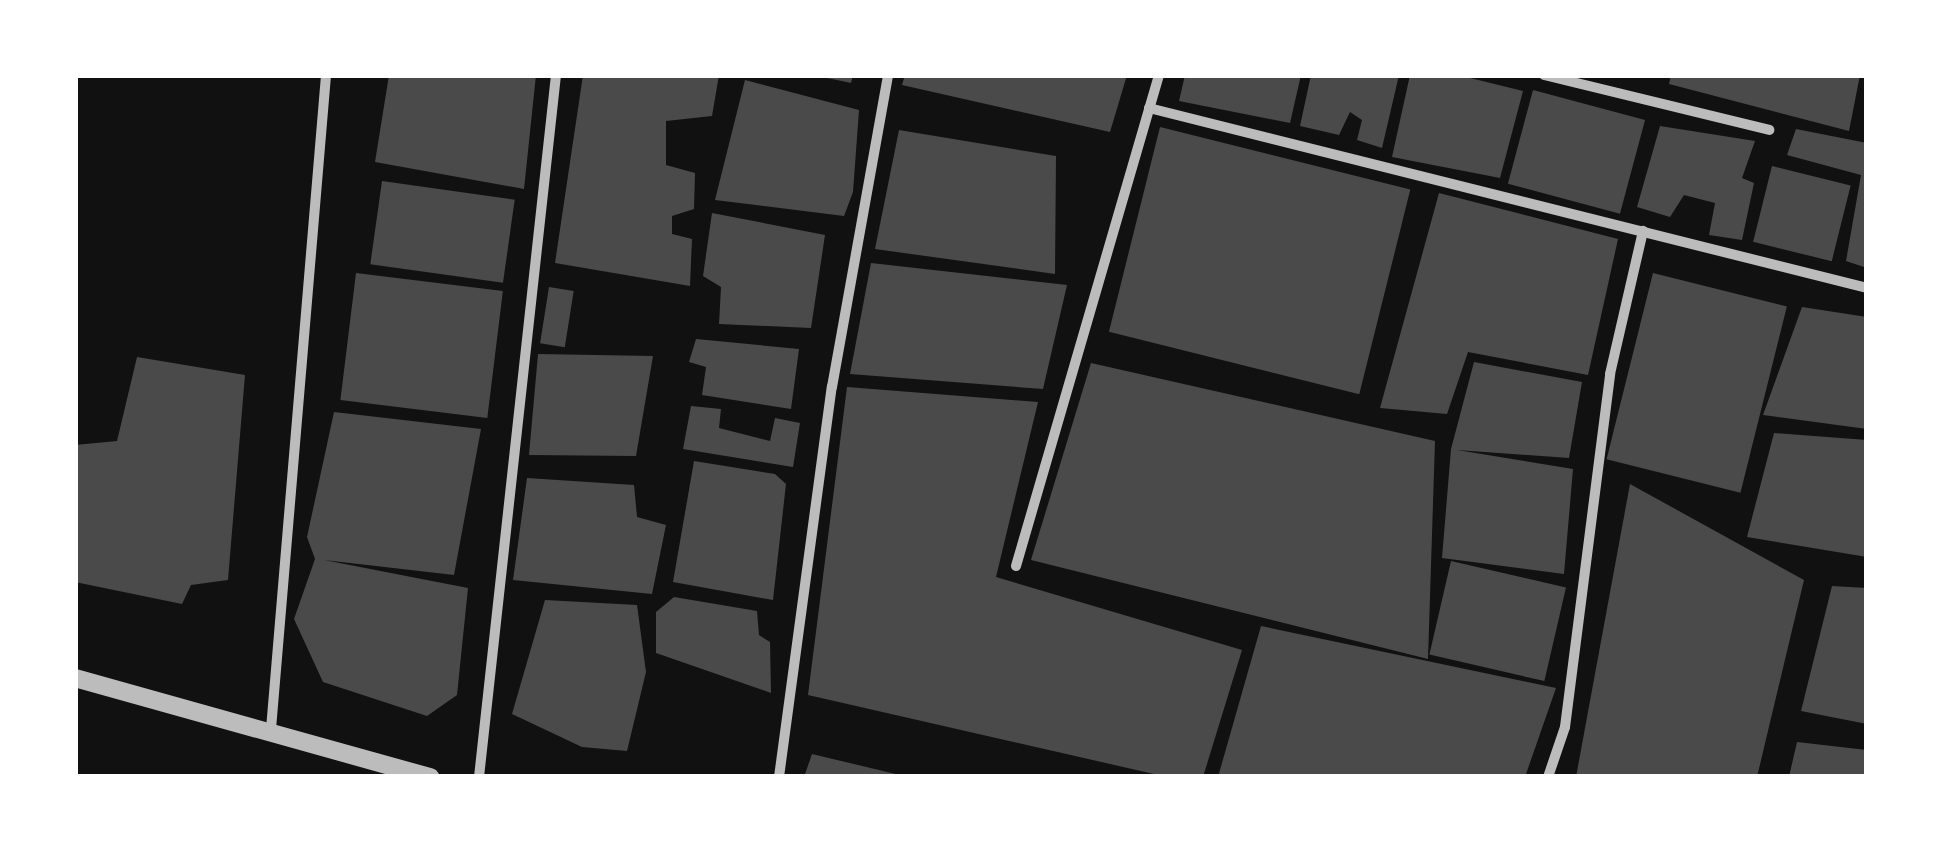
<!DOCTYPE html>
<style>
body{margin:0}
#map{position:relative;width:1942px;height:852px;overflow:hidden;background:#111;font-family:"Space Grotesk",sans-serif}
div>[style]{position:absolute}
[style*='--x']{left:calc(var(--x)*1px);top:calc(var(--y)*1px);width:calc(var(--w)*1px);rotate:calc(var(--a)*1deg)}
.building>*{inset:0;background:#4a4a4a;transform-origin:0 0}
.minor>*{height:10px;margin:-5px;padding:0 5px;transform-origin:5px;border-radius:5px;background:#bcbcbc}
.tertiary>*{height:18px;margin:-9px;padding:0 9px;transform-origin:9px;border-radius:9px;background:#bcbcbc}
span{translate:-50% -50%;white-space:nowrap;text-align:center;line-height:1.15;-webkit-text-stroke:9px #fff;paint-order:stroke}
.frame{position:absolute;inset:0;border:78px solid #fff;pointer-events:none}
</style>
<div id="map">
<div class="building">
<i style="clip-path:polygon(389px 75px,536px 75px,524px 189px,375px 162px)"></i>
<i style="clip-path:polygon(583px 75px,719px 75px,712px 116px,666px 121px,666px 165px,695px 173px,694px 209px,672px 216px,672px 234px,692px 239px,690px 286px,555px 263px)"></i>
<i style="clip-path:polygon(813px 75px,853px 75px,851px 83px)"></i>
<i style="clip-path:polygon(905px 75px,1127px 75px,1110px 132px,902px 85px)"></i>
<i style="clip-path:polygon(1185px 75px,1301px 75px,1290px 123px,1179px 101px)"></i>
<i style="clip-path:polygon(1311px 75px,1399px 75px,1382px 148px,1357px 140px,1362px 120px,1350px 112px,1339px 135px,1300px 126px)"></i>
<i style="clip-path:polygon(1410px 75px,1458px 75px,1523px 91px,1500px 178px,1392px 157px)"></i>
<i style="clip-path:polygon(1671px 75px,1860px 75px,1849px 131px,1669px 84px)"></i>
<i style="clip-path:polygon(745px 80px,859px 110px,853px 192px,844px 216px,715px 200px)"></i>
<i style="left:1533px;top:90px;width:116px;height:97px;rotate:15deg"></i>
<i style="clip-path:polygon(1660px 126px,1755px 141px,1742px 178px,1754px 183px,1742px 240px,1709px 235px,1715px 203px,1684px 195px,1670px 217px,1637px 207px)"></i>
<i style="left:1160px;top:127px;width:258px;height:211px;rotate:14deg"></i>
<i style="clip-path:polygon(1796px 129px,1867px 143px,1867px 268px,1846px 261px,1861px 175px,1787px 155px)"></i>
<i style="clip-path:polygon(899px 130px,1056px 156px,1055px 274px,875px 249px)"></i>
<i style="left:1772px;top:166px;width:81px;height:78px;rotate:14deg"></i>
<i style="left:382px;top:181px;width:134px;height:84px;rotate:8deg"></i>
<i style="clip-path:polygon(1439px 193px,1618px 239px,1588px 375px,1468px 352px,1447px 414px,1380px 408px)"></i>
<i style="clip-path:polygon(712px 213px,825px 235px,811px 328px,719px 324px,721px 287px,703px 276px)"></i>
<i style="clip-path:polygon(871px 263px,1067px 285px,1043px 389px,850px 374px)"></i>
<i style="left:356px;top:273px;width:148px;height:128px;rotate:7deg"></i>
<i style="left:1653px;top:273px;width:138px;height:192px;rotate:14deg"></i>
<i style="left:549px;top:287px;width:25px;height:57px;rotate:9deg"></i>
<i style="clip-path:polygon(1802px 307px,1867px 317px,1867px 429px,1763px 415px)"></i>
<i style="clip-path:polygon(696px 339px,799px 349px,791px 409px,702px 395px,706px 367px,689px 362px)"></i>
<i style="clip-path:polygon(538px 354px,653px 356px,636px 456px,529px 455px)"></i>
<i style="clip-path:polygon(137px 357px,245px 375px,228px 580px,191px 585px,182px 604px,75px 582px,75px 445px,117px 441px)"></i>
<i style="clip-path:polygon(1474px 362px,1582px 382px,1569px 458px,1457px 450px,1573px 469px,1564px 574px,1442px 558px,1451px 449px)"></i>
<i style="clip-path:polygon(1091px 363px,1435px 441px,1428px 659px,1031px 560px)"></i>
<i style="clip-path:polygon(847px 387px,1038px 402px,996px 577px,1242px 650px,1203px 777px,1167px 777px,808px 695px)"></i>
<i style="clip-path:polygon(691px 406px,721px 409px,719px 428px,770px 441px,775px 418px,800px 423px,793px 467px,683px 449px)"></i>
<i style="clip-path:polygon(334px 412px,481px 429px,454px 575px,324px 560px,468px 588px,457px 695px,427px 716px,323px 682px,294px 619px,315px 559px,307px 537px)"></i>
<i style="clip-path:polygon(1774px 433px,1867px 440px,1867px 557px,1747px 537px)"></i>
<i style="clip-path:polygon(694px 461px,775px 474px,786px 484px,773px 600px,673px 582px)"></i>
<i style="clip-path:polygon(527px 478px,634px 485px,637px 517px,666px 525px,652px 594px,513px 580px)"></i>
<i style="clip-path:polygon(1630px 484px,1804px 580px,1757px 777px,1576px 777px)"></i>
<i style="left:1451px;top:561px;width:118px;height:96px;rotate:13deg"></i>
<i style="clip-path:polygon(1832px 586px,1867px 588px,1867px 724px,1801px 711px)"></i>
<i style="clip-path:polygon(674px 597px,757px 611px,759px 635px,770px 642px,771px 693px,656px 653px,656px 612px)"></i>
<i style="clip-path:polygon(545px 600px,637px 605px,646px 672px,627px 751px,582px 747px,512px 714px)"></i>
<i style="clip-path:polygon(1261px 626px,1556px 688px,1525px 777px,1218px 777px)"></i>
<i style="clip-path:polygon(1797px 742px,1867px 750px,1867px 777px,1789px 777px)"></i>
<i style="clip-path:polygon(812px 754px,904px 776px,904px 777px,804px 777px)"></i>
</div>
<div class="minor">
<i style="--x:1544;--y:75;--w:232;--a:13.7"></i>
<i style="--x:1149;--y:108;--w:740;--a:14.07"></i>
<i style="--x:1016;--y:566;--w:511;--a:-73.76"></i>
<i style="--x:271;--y:729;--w:656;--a:-85.19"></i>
<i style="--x:479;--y:777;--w:706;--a:-83.74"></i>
<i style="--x:779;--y:777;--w:394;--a:-82.3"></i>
<i style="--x:832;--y:387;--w:317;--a:-79.8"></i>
<i style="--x:1548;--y:777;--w:53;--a:-71.2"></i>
<i style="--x:1565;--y:727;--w:356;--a:-82.7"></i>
<i style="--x:1610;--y:374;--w:147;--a:-77"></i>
</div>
<div class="tertiary">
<i style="--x:75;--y:678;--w:369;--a:15.6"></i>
</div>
<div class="frame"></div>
</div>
